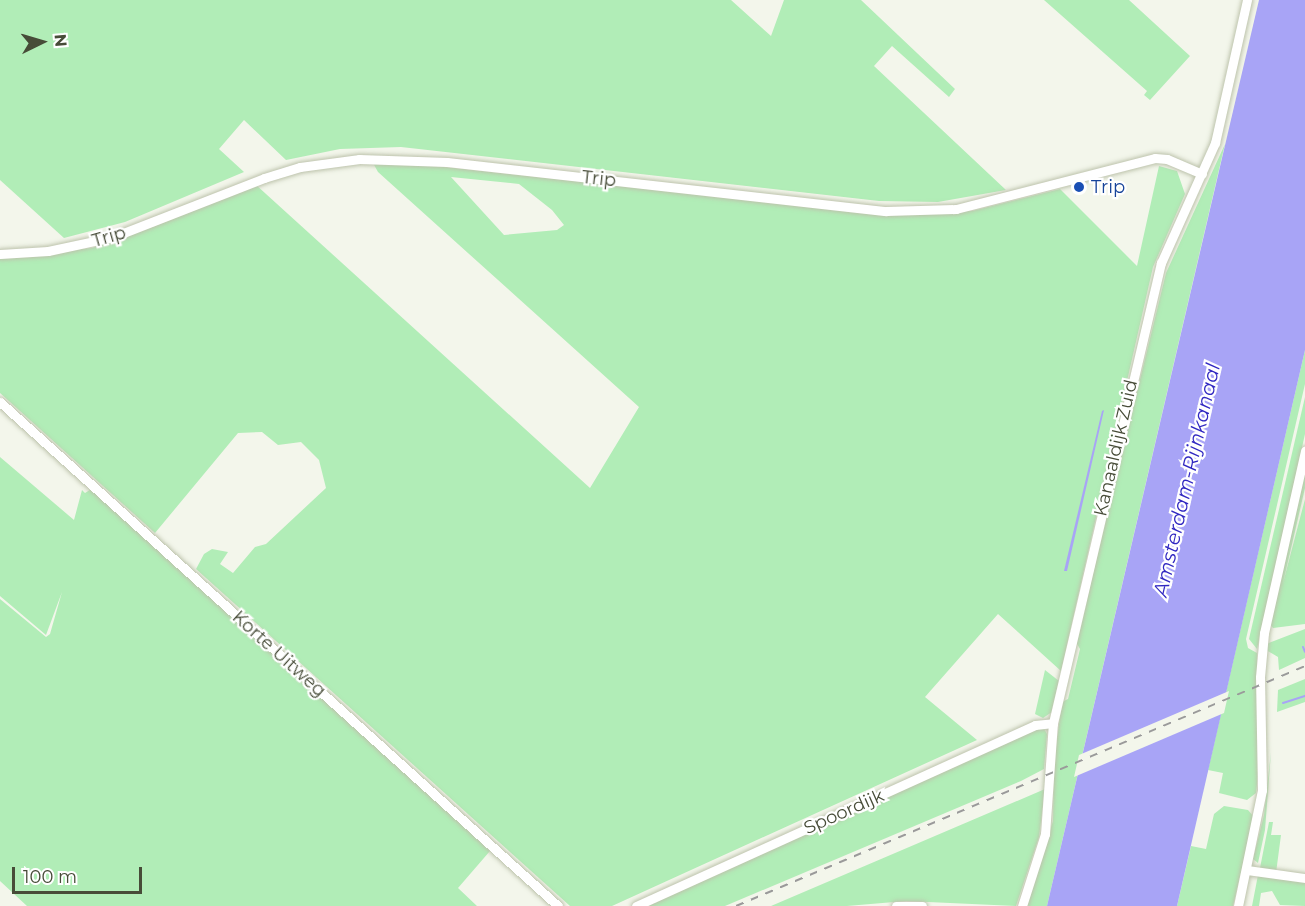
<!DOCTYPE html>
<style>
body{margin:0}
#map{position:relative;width:1305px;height:906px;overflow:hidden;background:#f3f6eb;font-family:Montserrat,sans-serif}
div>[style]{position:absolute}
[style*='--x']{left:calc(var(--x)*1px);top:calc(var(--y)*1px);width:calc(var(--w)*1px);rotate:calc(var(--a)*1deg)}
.green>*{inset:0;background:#b1edb7}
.water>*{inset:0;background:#a8a4f6}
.pier>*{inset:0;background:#f3f6eb}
.stream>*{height:2px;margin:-1px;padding:0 1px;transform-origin:1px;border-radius:1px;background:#a8a4f6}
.roads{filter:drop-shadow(0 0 2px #bdc3ac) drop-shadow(0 0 2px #bdc3ac)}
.minor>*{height:9px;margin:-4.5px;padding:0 4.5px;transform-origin:4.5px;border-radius:4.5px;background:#fff}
.rail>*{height:2px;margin-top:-1px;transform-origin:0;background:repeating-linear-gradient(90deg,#9a9a9a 0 8px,transparent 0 16px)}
.dots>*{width:16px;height:16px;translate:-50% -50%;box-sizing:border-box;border:3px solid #fff;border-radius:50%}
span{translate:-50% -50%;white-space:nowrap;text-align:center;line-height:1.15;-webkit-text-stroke:4.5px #fff;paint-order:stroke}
.street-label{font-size:18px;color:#474c38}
.transit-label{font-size:18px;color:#164399}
.left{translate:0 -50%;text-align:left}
.water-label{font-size:20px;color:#3027c1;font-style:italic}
.north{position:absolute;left:12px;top:12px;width:60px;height:60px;-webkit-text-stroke:4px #fff;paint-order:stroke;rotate:85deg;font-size:16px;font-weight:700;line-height:24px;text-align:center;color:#474c38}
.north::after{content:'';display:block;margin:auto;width:21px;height:27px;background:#474c38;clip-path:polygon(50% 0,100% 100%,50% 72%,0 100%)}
.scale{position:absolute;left:12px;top:867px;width:130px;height:27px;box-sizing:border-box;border:3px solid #474c38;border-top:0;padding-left:8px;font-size:18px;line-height:21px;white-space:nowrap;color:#474c38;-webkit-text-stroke:4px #fff;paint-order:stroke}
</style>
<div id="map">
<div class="green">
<i style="clip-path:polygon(0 0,731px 0,771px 36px,784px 0,861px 0,955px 89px,949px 97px,892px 46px,874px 66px,1006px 190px,938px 202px,879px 201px,401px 147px,340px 149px,286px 160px,244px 120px,219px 149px,244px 172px,125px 222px,64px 238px,0 180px)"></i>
<i style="clip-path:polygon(1044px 0,1129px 0,1190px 56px,1150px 100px,1144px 95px,1147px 91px)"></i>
<i style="clip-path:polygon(1225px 144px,1047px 906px,1027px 906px,1053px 821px,1054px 762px,1062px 702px,1068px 699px,1080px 649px,1076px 642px,1166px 273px)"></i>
<i style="clip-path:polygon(evenodd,396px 162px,896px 215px,972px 211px,1060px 189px,1137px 266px,1159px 166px,1177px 171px,1185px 194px,1153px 267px,1061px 671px,998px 614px,925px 697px,977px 740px,612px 906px,570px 906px,196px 569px,204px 554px,212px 549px,228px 552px,220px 564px,233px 573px,255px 547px,266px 544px,326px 488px,319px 460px,301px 442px,278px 445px,262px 432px,238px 433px,155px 533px,0 393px,0 257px,92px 248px,155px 226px,255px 184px,590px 488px,639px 407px,378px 172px,373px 163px,396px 162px,451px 177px,519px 184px,552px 210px,564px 225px,557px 230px,504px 235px,451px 177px)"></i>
<i style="clip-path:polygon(1305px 350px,1305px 384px,1246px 639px,1248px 648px,1257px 653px,1258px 776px,1256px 793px,1247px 800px,1219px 793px,1223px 773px,1208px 770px)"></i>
<i style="clip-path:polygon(1305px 397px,1305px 434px,1257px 649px,1249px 639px)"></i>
<i style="clip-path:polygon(0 457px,74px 520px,82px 490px,85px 493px,93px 488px,490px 851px,458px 888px,477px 906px,27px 906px,0 881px,0 599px,46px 637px,50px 634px,62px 592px,46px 635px,0 596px)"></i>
<i style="clip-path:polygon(1305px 470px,1305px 488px,1283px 583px,1305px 499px,1305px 624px,1273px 628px,1270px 624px)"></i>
<i style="clip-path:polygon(1305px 629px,1305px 658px,1279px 670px,1278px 657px,1266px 650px,1266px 644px)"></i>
<i style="clip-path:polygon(1045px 670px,1059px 681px,1052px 712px,1043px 718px,1035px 714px)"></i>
<i style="clip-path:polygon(1305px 679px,1305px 702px,1277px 712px,1278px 690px)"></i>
<i style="clip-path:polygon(1043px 727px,1047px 734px,1044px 769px,1021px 781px,725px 906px,645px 906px,1030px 729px)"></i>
<i style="clip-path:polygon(1271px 752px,1265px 830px,1258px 863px,1253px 859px,1264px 815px)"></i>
<i style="clip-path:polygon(1045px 789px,1039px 837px,1016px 906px,906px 901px,847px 906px,771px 906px)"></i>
<i style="clip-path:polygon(1224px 806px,1248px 810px,1254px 817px,1233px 906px,1177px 906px,1191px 846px,1206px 849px,1214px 814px)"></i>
<i style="clip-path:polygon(1269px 822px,1273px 822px,1271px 835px,1281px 835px,1276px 873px,1260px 868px)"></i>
<i style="clip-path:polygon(1258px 875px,1305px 881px,1305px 906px,1280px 905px,1272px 891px,1261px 893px,1259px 906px,1252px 906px)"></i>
</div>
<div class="water">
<i style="clip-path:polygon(1259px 0,1305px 0,1305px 350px,1177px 906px,1047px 906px)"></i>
<i style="clip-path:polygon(1104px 410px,1067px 571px,1064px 571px,1102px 411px)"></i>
</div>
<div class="pier">
<i style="clip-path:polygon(1229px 691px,1224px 713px,1074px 777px,1079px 755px)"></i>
</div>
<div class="stream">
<i style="--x:1303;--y:647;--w:5;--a:68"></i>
<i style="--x:1283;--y:703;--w:23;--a:-18"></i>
</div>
<div class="roads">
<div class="minor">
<i style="--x:0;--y:254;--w:48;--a:-3.6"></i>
<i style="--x:48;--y:251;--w:66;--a:-12.2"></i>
<i style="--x:113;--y:237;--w:162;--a:-21.3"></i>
<i style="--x:264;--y:178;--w:38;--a:-17"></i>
<i style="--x:300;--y:167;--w:60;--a:-7.7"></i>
<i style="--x:359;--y:159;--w:88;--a:2"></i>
<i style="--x:447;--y:162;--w:442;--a:6.4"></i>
<i style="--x:886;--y:211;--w:70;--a:-1.6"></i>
<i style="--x:956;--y:209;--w:205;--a:-14.4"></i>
<i style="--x:1155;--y:158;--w:12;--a:5"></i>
<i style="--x:1167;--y:159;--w:38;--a:23"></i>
<i style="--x:0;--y:402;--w:752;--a:42.09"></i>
<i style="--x:1247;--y:870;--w:59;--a:7.9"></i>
<i style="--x:636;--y:906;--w:438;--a:-24.4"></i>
<i style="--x:1035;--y:725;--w:18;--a:-6"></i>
<i style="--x:896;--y:906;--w:26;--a:0"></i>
<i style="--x:1022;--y:906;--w:76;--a:-72.3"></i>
<i style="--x:1045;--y:834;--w:111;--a:-85.9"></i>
<i style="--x:1053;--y:723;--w:473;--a:-76.8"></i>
<i style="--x:1161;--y:263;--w:132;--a:-65.8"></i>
<i style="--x:1215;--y:143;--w:147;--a:-77.4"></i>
<i style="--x:1238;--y:906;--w:118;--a:-78.3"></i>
<i style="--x:1262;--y:790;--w:113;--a:-91"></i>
<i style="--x:1260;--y:677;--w:44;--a:-84.8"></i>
<i style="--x:1264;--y:633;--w:187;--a:-77.3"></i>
</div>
</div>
<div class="rail">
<i style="--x:736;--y:906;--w:618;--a:-22.87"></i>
</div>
<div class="dots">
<i style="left:1079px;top:187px;background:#1a4fb4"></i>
</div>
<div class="street-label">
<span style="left:599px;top:179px;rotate:6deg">Trip</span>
<span style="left:109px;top:237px;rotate:-16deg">Trip</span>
<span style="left:1116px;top:448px;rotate:-77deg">Kanaaldijk Zuid</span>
<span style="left:279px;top:654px;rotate:42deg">Korte Uitweg</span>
<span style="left:844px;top:812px;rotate:-24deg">Spoordijk</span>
</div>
<div class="transit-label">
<span class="left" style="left:1091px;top:187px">Trip</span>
</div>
<div class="water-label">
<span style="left:1187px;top:480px;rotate:-77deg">Amsterdam-Rijnkanaal</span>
</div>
<div class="north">N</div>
<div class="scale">100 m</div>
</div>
